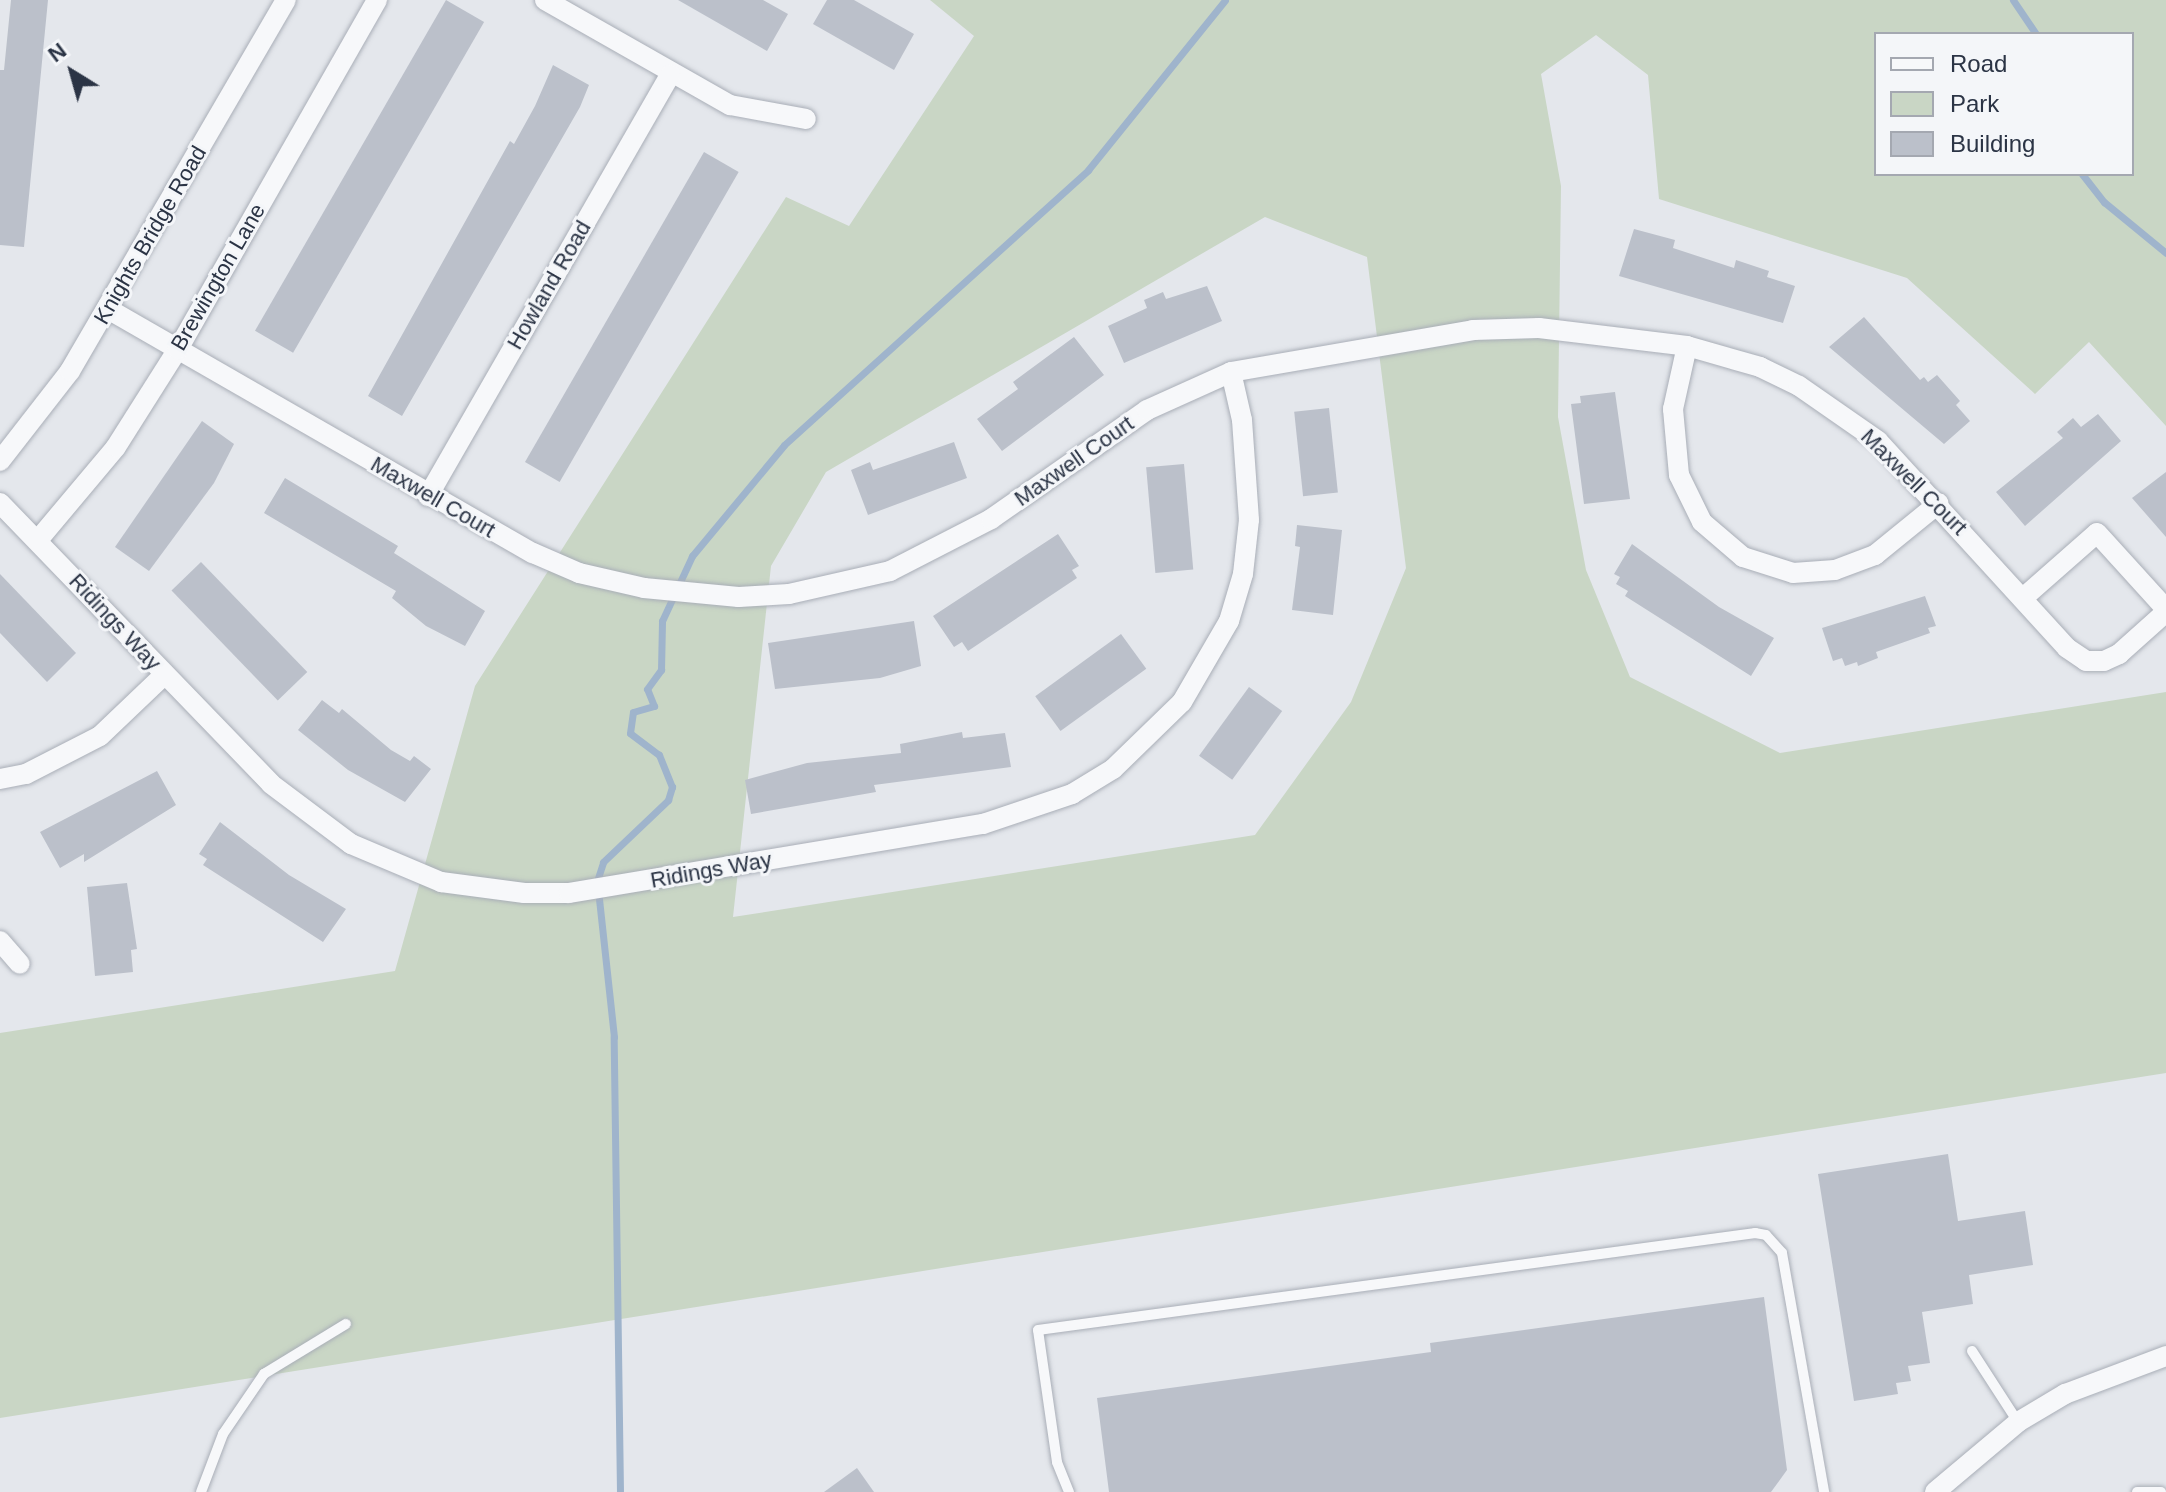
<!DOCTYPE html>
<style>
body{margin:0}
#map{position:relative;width:2166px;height:1492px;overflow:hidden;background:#e4e7ec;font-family:Arial,sans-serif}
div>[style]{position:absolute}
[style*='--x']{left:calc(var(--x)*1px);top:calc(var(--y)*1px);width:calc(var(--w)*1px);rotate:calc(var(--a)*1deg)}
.green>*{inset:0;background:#c9d6c5}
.stream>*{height:7px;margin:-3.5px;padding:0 3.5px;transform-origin:3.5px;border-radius:3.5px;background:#9fb4cc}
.building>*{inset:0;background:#bbc0ca;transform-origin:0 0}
.roads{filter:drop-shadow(0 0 2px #a9aeb7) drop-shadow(0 0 2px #a9aeb7)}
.lane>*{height:10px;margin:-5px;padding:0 5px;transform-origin:5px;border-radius:5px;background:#f7f8fa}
.street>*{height:20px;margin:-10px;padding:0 10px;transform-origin:10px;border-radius:10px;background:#f7f8fa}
span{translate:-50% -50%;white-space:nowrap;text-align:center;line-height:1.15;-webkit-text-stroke:6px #f4f6f9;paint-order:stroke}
.street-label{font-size:22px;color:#2b3445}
.legend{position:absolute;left:1874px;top:32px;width:260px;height:144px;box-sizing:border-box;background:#f4f6f9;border:2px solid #a4a8b1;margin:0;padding:10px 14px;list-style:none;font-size:24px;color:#2b3445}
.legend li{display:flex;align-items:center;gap:16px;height:40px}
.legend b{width:40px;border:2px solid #a4a8b1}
.north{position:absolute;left:32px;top:32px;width:80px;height:80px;-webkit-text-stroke:6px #f4f6f9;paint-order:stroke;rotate:323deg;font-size:22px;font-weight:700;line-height:32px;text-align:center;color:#2b3445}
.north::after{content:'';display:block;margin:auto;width:28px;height:36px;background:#2b3445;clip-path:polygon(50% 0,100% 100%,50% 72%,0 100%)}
</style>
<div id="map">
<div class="green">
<i style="clip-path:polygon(evenodd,930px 0,2166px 0,2166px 426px,2089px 342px,2035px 394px,1907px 278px,1659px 199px,1648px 75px,1596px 35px,1541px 74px,1561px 186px,1558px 417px,1586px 570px,1630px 677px,1780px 753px,2166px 692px,2166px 1073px,0 1418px,0 1033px,395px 971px,475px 686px,786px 197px,849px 226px,974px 36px,930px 0,1876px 34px,2132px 34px,2132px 174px,1876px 174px,1876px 34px,930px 0,1265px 217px,1367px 257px,1406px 568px,1351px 702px,1255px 835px,733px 917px,771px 566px,826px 472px,1265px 217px)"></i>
</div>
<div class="stream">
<i style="--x:2013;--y:0;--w:41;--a:55.9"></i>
<i style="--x:2082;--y:174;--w:36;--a:52"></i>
<i style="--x:2104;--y:202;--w:80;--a:39.4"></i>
<i style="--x:620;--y:1492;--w:455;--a:-90.8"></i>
<i style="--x:614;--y:1037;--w:157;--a:-96.2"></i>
<i style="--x:597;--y:881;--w:20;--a:-72"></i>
<i style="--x:603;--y:862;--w:90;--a:-43.6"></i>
<i style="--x:668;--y:800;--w:14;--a:-73"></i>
<i style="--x:672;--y:787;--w:35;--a:-112"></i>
<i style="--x:659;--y:755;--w:36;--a:-143"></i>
<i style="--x:630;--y:733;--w:21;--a:-82"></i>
<i style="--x:633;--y:712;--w:22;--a:-16"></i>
<i style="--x:654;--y:706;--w:18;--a:-112"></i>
<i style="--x:647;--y:689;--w:24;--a:-54"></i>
<i style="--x:661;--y:670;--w:49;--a:-88.8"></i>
<i style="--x:662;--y:621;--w:72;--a:-65.2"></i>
<i style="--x:692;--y:556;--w:144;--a:-50.3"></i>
<i style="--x:784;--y:445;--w:410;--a:-42.1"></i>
<i style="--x:1088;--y:170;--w:218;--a:-51.1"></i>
</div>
<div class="building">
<i style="clip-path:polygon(11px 0,48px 0,24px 247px,0 245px,0 70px,4px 70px)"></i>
<i style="left:446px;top:0;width:44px;height:382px;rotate:30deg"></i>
<i style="clip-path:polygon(678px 0,763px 0,788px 14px,767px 51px)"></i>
<i style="clip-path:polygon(827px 0,854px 0,914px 34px,894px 70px,813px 24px)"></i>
<i style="clip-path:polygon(553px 65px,589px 85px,580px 107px,402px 416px,368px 396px,510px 141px,514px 144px,535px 106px)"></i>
<i style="left:704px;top:152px;width:40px;height:358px;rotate:30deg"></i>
<i style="clip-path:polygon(1634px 229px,1675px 240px,1673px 248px,1734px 268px,1736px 260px,1769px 271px,1767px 277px,1795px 286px,1783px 323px,1619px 276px)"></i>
<i style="clip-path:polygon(1207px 286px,1222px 321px,1124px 363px,1108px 326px,1147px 308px,1144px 300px,1163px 292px,1166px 299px)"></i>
<i style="clip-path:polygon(1864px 317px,1920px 380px,1924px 377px,1928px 382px,1937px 375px,1960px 401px,1956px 405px,1970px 421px,1944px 444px,1829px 347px)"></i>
<i style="clip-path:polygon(1074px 337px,1104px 375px,1002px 451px,977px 419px,1018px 389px,1013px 382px)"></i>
<i style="clip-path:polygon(1615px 392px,1630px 499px,1584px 504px,1571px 404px,1581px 403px,1580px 396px)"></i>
<i style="left:1329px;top:408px;width:85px;height:35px;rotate:84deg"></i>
<i style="clip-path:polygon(2098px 414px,2121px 441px,2025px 526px,1996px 492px,2063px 438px,2057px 432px,2073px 418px,2081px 427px)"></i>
<i style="clip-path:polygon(202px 421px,234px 444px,214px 483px,149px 571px,115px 547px)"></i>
<i style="clip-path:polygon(954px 442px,967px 478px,868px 515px,851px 470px,870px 462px,873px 470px)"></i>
<i style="left:1184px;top:464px;width:106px;height:38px;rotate:85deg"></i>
<i style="clip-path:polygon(2166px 472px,2166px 537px,2132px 498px)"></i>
<i style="clip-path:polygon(285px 478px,398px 546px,394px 553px,485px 611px,465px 646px,426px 626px,392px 598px,396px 591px,264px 513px)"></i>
<i style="clip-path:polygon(1297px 525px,1342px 530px,1333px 615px,1292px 610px,1300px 547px,1295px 546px)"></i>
<i style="clip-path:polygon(1058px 534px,1079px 566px,1072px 570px,1077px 578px,968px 651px,962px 642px,954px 647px,933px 616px)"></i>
<i style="clip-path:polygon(1632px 544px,1719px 607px,1774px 638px,1751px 676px,1625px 596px,1628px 591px,1616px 584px,1620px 577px,1614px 574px)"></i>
<i style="left:201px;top:562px;width:153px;height:41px;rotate:46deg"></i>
<i style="clip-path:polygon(0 574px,76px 653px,47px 682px,0 633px)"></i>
<i style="clip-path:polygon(1925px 596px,1936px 626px,1928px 628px,1930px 633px,1876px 652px,1878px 658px,1858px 666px,1857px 662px,1845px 666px,1842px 658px,1833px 661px,1822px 628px)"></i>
<i style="clip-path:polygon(914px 621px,921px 666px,880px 678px,775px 689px,768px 643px)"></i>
<i style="left:1121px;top:634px;width:43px;height:106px;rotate:54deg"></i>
<i style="left:1249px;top:687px;width:41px;height:85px;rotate:36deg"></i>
<i style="clip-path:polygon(322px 700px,339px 713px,342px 709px,391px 750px,410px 761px,414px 756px,431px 769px,405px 802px,348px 770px,298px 730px)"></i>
<i style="clip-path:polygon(962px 732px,963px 738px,1005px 733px,1011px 767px,874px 785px,876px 792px,751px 814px,745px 780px,807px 763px,901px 753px,900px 744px)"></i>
<i style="clip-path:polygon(157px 771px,176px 805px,84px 862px,84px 854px,60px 868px,40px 832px)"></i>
<i style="clip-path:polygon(220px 822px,289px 875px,346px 909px,323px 942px,203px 865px,207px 859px,199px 854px)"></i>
<i style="clip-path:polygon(127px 883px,137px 949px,131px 950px,133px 972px,95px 976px,87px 887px)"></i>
<i style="clip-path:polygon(1948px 1154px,1958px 1221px,2025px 1211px,2033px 1265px,1969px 1275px,1973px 1304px,1922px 1312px,1930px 1363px,1908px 1366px,1911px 1381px,1896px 1383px,1898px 1394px,1854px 1401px,1818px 1174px)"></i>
<i style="clip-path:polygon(1764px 1297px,1787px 1470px,1771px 1492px,1109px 1492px,1097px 1398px,1431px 1352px,1430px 1343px)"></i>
<i style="clip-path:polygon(857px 1468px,874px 1492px,824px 1492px)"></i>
</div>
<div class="roads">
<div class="lane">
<i style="--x:1972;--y:1351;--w:85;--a:57.1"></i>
<i style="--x:201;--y:1492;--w:62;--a:-69.2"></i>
<i style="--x:223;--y:1434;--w:73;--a:-55.7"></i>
<i style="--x:264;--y:1374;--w:96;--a:-31.4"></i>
<i style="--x:1069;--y:1492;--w:32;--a:-112"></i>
<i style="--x:1057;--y:1462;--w:133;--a:-98.2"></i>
<i style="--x:1038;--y:1330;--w:724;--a:-7.7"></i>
<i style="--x:1755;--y:1233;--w:11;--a:10"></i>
<i style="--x:1766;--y:1235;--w:24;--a:48"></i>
<i style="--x:1782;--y:1253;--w:243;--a:80"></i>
<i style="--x:2137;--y:1492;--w:24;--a:0"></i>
</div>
<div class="street">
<i style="--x:545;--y:0;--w:213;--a:29.6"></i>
<i style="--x:730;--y:105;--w:77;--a:10.4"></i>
<i style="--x:108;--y:309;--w:490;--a:29.9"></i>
<i style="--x:533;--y:553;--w:50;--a:23.5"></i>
<i style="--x:579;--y:573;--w:67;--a:13"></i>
<i style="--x:644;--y:588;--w:95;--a:5.4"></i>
<i style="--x:739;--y:597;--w:50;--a:-3.4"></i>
<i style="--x:789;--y:594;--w:104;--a:-12.8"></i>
<i style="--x:890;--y:571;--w:114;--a:-27.2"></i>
<i style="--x:991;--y:519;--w:190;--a:-34.9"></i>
<i style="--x:1147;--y:410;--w:92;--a:-24.3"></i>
<i style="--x:1231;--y:372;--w:246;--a:-9.8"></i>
<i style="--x:1473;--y:330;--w:66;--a:-1.7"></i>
<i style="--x:1539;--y:328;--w:149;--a:6.9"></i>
<i style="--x:1687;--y:346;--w:76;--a:16"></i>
<i style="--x:1760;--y:367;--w:43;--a:26"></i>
<i style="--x:1799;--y:386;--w:96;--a:34.8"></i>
<i style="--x:1878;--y:441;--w:280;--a:47.6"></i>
<i style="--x:2067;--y:648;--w:23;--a:34"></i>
<i style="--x:2086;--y:661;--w:18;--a:0"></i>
<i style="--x:2104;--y:661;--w:17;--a:-25"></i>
<i style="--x:2119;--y:654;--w:63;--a:-41.8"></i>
<i style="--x:1687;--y:346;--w:65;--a:102.5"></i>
<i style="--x:1673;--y:409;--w:66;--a:84.8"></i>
<i style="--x:1679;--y:475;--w:52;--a:63.9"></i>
<i style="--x:1702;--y:522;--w:54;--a:40.5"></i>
<i style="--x:1743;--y:557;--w:52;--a:17.7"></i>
<i style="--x:1793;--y:573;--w:42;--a:-4.1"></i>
<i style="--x:1835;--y:570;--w:43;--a:-20.6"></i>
<i style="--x:1875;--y:555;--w:82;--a:-39.1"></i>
<i style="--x:0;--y:461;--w:114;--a:-52.1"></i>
<i style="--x:70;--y:371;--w:429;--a:-59.8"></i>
<i style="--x:428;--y:496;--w:486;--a:-60.1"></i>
<i style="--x:0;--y:503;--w:390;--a:46"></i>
<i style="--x:271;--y:784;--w:100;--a:36.9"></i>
<i style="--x:351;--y:844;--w:98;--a:22.9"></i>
<i style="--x:441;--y:882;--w:84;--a:7.5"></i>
<i style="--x:524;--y:893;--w:45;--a:0"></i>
<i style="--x:569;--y:893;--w:420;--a:-9.5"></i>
<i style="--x:983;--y:824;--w:94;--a:-18.6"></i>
<i style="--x:1072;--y:794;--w:48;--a:-31.4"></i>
<i style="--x:1113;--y:769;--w:96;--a:-44.2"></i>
<i style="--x:1182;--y:702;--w:94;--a:-59.9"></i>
<i style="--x:1229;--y:621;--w:49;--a:-73.4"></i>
<i style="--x:1243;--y:574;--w:54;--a:-83.7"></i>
<i style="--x:1249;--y:520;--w:100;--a:-94"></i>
<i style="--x:1242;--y:420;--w:49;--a:-102.9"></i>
<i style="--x:38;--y:540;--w:121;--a:-50"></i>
<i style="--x:116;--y:447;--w:116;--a:-57.7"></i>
<i style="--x:178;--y:349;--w:402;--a:-60.3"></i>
<i style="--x:2023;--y:598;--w:98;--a:-41.3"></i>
<i style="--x:2097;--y:533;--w:103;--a:47.8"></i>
<i style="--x:0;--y:779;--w:26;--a:-11"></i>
<i style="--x:26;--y:774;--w:83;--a:-27.2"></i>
<i style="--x:100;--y:736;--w:88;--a:-43.6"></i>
<i style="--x:0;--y:941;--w:30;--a:49"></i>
<i style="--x:1935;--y:1492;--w:109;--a:-40.1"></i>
<i style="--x:2018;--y:1422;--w:55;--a:-30.8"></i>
<i style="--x:2065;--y:1394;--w:108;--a:-20.6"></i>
</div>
</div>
<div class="street-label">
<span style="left:150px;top:235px;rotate:-60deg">Knights Bridge Road</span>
<span style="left:218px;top:277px;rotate:-60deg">Brewington Lane</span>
<span style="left:549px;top:285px;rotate:-60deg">Howland Road</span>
<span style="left:1074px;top:461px;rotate:-35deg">Maxwell Court</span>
<span style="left:1914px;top:482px;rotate:45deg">Maxwell Court</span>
<span style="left:433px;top:497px;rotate:30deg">Maxwell Court</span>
<span style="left:115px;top:622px;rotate:47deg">Ridings Way</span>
<span style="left:711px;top:870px;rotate:-10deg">Ridings Way</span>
</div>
<ul class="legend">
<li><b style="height:10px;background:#f7f8fa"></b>Road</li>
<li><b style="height:22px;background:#c9d6c5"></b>Park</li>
<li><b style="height:22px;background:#bbc0ca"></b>Building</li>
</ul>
<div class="north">N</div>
</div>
